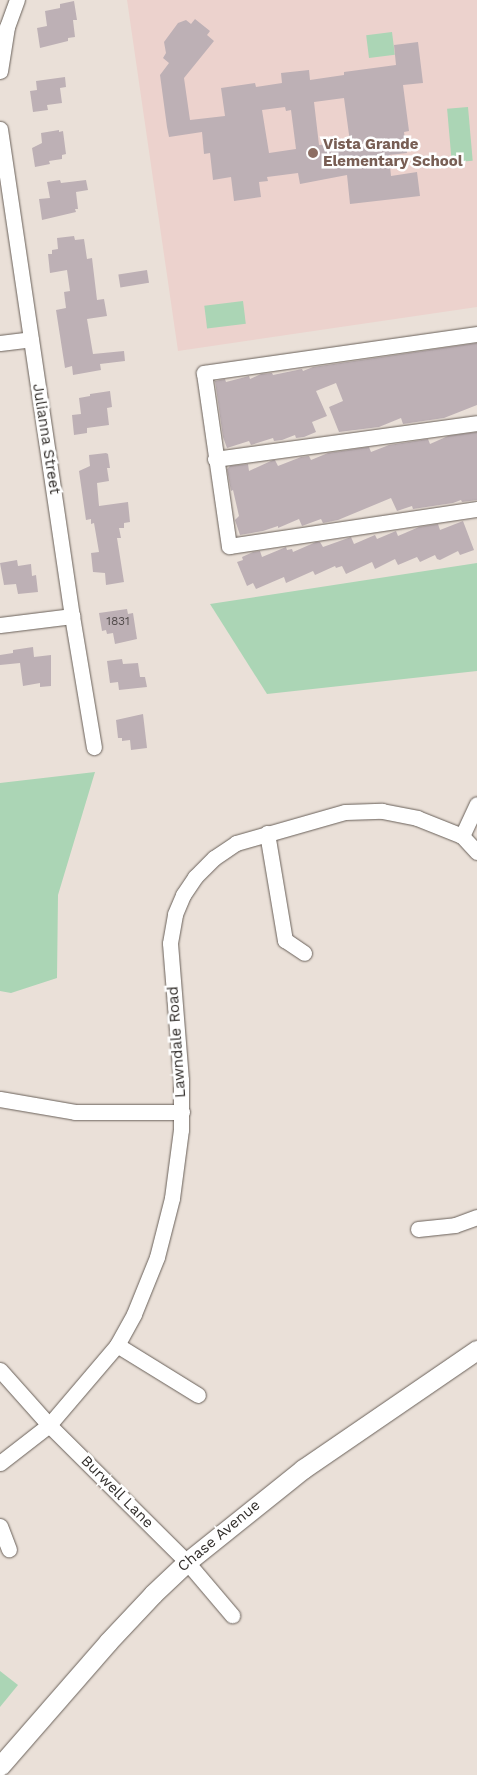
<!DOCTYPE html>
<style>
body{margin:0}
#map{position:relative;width:477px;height:1775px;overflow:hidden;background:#eae0d8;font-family:"Work Sans",sans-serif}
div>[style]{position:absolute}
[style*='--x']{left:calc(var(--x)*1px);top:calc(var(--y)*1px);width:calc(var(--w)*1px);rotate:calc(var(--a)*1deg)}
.education>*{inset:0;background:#ecd2cd}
.green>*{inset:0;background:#abd5b5;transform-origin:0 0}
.building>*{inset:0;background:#bdb0b5;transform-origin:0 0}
.roads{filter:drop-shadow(0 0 1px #696059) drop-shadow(0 0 1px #696059)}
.minor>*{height:15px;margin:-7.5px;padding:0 7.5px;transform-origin:7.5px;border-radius:7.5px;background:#fff}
.major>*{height:19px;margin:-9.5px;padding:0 9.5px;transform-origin:9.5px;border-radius:9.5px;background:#fff}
.dots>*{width:14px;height:14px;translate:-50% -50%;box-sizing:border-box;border:2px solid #fff;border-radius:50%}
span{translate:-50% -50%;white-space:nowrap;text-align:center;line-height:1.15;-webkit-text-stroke:5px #fff;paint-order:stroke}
.number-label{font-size:12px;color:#554e4e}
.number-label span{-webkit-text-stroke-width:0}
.education-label{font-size:15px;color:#785e54;font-weight:700}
.left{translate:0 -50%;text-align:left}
.street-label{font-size:15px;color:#322e2b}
</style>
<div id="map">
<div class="education">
<i style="clip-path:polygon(127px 0,477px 0,477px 307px,178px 351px)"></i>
</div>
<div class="green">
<i style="left:392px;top:32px;width:23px;height:26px;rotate:83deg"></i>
<i style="left:468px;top:107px;width:54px;height:21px;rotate:85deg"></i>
<i style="left:243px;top:301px;width:23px;height:39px;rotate:83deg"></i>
<i style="clip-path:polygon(477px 563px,477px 671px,267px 694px,210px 604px)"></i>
<i style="clip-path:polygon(95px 772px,58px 895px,57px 978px,11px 993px,0 991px,0 783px)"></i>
<i style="clip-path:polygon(0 1671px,18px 1685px,0 1707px)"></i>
</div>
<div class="building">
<i style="clip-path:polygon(74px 1px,77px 20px,73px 20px,75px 37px,68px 38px,68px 41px,40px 48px,37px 28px,47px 26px,45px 11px,60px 8px,60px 4px)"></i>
<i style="clip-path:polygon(evenodd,195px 19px,210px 31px,207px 35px,214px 41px,184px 78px,190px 120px,225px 116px,221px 88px,255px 83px,256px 87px,282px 83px,281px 73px,309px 70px,310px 80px,344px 75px,344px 72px,396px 65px,394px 45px,418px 42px,423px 83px,403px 85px,409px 131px,404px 132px,407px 153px,389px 155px,391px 176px,417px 172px,420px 196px,350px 204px,347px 175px,300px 184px,298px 173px,267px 177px,268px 181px,259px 182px,261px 197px,234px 201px,231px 177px,213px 180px,210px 153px,204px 154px,202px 132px,169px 137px,167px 127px,160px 75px,169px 63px,163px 58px,166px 53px,164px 42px,178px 23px,186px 20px,191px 24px,195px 19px,344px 98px,350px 142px,319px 145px,314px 102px,344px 98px,195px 19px,285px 107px,286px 111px,291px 110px,296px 149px,269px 153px,262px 110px,285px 107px)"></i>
<i style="clip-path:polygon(65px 77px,66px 87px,60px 88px,62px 103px,47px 105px,48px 110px,33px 112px,30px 91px,37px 90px,36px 81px)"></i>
<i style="clip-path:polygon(59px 130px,59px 132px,63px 131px,66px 154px,62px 155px,62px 159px,49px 161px,50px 164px,35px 167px,32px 148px,42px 143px,41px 133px)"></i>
<i style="clip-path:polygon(60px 180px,61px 183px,86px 180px,88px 190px,76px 192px,78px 209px,75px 209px,76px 212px,42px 220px,39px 199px,50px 198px,47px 182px)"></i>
<i style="clip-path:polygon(74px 236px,75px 240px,84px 239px,87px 259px,92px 258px,97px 300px,104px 299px,107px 316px,87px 319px,93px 354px,124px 351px,125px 361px,100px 364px,101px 370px,73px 375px,72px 366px,65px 368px,56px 310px,66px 308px,64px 292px,70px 291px,67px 270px,50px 273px,48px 254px,52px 254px,52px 250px,58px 249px,57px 238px)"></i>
<i style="left:147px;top:270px;width:13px;height:29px;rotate:81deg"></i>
<i style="clip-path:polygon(477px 343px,477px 405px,444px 418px,403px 424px,401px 418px,379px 427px,339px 432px,329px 407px,343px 401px,336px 383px,316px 391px,327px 416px,312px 422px,316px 432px,304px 437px,296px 438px,295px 435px,282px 440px,274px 441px,273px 438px,251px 445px,249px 441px,227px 448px,223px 437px,215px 381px,225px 379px,226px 382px,249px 376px,250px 379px,261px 374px,272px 373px,273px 375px,302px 369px,303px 371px,313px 367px)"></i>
<i style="clip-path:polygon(110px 391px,112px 407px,107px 408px,109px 425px,87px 428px,87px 433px,74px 435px,72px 415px,81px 414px,79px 398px,90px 396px,90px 394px)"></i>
<i style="clip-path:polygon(477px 432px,477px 500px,462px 502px,461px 500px,453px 503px,413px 509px,412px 506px,397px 511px,391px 498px,338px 520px,323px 523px,321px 519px,302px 526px,299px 519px,278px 528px,278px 526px,263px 531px,240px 535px,235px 520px,239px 516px,233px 490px,231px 491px,227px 469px,230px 466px,248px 464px,249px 471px,273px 460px,275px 460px,278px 466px,301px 457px,309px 456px,311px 460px,328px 453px,369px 447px,371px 452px,389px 445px,428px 439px,430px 444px,448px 436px)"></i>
<i style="clip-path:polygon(106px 453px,108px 454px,110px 468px,107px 468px,109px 481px,97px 483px,99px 506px,128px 502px,130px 522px,124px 523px,124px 528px,119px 528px,121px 538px,117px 538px,124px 582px,106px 585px,105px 573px,93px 572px,91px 553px,99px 552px,94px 523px,91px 524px,91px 519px,86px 520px,79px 471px,90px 466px,89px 455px)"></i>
<i style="clip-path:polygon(463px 521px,474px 550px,460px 555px,458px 551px,440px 560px,437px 559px,435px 555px,420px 562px,417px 557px,398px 565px,395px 559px,375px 569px,372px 562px,346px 574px,342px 566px,336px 568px,335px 566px,315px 575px,313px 571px,286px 583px,284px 577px,256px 589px,253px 583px,247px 586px,237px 562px,243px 560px,242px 557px,253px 552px,260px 551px,262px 557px,286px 547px,287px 550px,292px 549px,293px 552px,316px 542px,320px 542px,323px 547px,351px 537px,354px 544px,375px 535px,377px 539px,396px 531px,398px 536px,419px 527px,438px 524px,440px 530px)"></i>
<i style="clip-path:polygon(17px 560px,18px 566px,31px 564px,32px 576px,36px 575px,38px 592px,18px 594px,16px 584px,4px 585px,0 563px)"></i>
<i style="clip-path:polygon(127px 609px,128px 614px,133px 613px,137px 639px,115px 644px,113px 633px,107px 634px,106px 630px,102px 631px,99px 613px)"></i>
<i style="clip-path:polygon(33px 647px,34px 657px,51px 655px,51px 686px,40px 687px,40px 683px,23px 686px,20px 663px,0 665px,0 655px,13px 653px,13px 650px)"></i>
<i style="clip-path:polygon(122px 659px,123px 664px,138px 663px,140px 677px,145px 677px,147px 687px,119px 690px,118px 682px,110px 683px,107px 661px)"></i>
<i style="clip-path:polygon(143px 714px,147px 748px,131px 750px,130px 740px,122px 741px,122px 738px,118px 738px,116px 720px)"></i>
</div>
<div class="roads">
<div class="minor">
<i style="--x:0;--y:71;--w:45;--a:-81"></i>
<i style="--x:7;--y:27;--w:29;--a:-70"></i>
<i style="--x:0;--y:129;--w:492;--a:81.6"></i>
<i style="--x:72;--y:616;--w:133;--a:80.5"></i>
<i style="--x:477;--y:334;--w:276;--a:171.9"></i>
<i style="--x:204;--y:373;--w:175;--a:81.8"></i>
<i style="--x:229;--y:546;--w:251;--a:-8.5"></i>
<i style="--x:0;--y:343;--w:31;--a:-7"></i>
<i style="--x:215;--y:459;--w:264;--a:-7.8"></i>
<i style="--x:0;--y:625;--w:73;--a:-7.1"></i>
<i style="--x:267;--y:833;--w:109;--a:80.5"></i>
<i style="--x:285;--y:940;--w:23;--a:34"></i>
<i style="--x:462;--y:836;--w:35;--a:-65"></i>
<i style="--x:0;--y:1099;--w:76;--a:9.8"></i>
<i style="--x:75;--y:1112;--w:107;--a:0"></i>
<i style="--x:418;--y:1229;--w:37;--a:-6"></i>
<i style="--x:455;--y:1225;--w:23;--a:-20"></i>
<i style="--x:117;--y:1345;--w:95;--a:31.7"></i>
<i style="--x:0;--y:1370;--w:74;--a:48.3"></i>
<i style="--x:49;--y:1425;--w:194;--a:44.8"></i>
<i style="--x:187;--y:1562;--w:70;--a:49.7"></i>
<i style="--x:0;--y:1463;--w:62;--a:-37.8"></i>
<i style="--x:49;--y:1425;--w:105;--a:-49.6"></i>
<i style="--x:117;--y:1345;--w:35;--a:-61"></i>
<i style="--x:134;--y:1314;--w:61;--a:-68"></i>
<i style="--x:157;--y:1257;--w:61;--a:-75.7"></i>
<i style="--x:172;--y:1198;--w:69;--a:-82.5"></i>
<i style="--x:181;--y:1130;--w:50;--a:-90"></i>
<i style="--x:181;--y:1080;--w:137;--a:-94.6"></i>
<i style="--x:170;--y:943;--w:29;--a:-80"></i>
<i style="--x:175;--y:914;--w:21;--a:-67"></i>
<i style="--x:183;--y:895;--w:22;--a:-56"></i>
<i style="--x:195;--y:877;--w:27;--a:-45"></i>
<i style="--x:214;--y:858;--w:27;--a:-34"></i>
<i style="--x:236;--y:843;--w:113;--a:-15.9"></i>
<i style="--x:345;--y:812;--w:37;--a:-2"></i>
<i style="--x:382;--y:811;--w:36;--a:11"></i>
<i style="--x:417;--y:818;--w:48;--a:21.8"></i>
<i style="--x:462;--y:836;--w:22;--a:47"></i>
<i style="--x:0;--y:1526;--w:25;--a:69"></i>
</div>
<div class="major">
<i style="--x:0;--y:1766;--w:164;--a:-48.9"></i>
<i style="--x:108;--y:1642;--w:66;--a:-46.8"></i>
<i style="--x:153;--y:1594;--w:47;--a:-43.3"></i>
<i style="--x:187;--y:1562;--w:149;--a:-38.7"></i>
<i style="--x:303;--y:1469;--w:211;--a:-34.4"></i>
</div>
</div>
<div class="dots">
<i style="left:313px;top:153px;background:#8d6e63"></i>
</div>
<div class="number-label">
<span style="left:118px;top:622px">1831</span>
</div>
<div class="education-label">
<span class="left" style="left:323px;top:153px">Vista Grande<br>Elementary School</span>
</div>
<div class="street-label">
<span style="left:46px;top:439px;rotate:81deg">Julianna Street</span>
<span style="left:177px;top:1042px;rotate:-94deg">Lawndale Road</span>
<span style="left:117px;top:1492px;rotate:45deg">Burwell Lane</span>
<span style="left:219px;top:1536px;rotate:-40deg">Chase Avenue</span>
</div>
</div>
